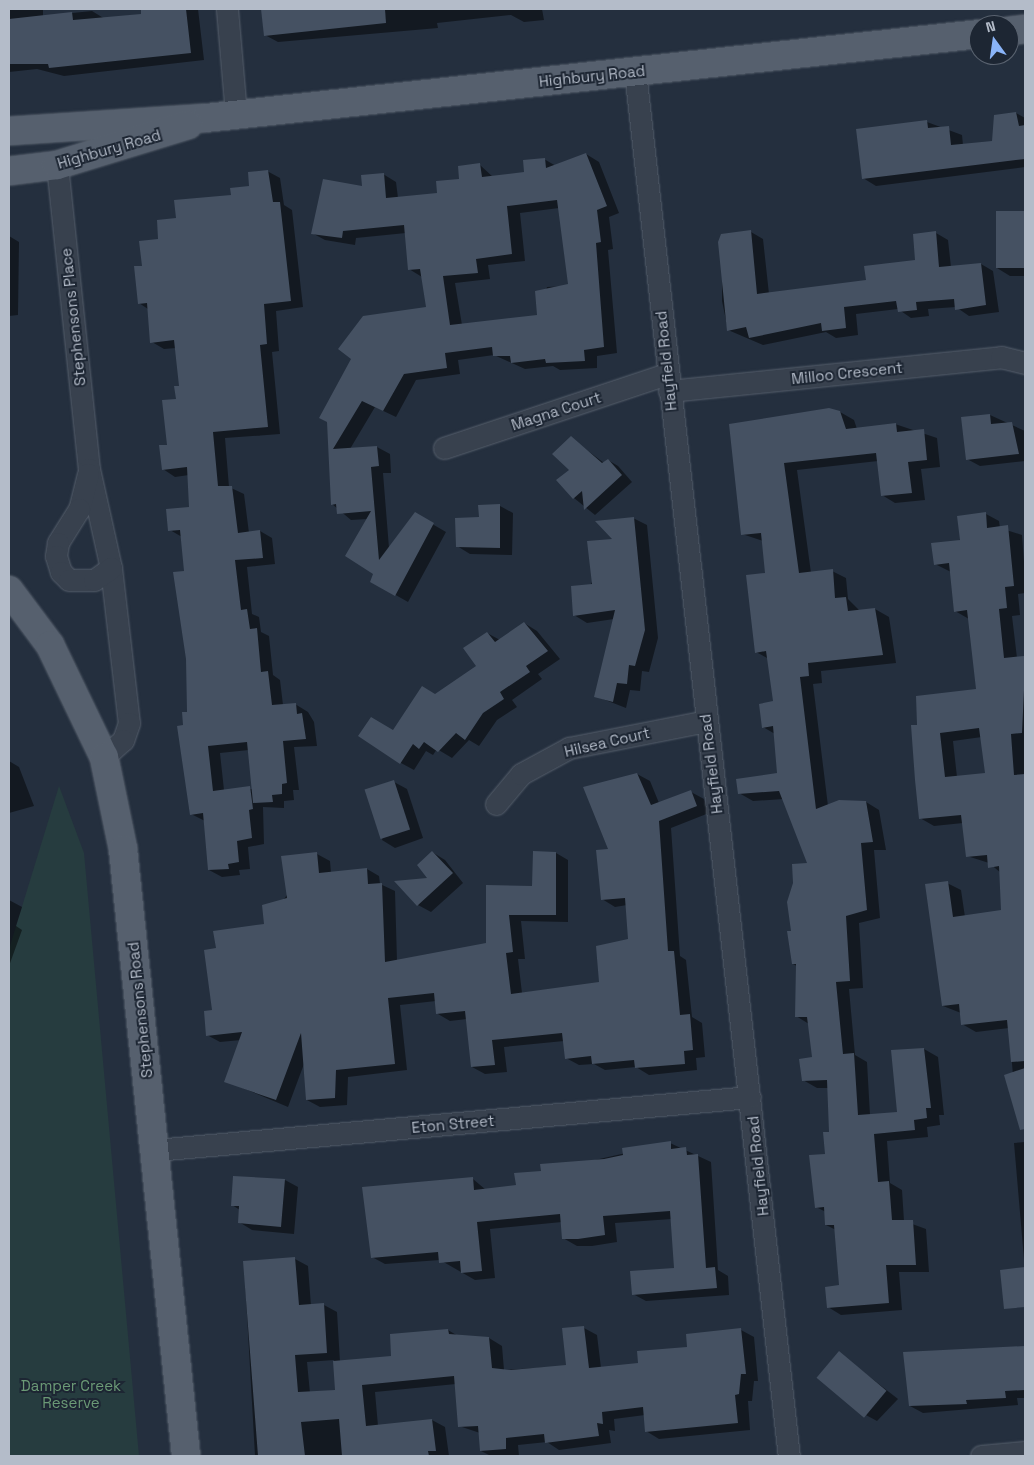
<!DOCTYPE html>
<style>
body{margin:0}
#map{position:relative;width:1034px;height:1465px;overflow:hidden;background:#242f3e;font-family:"Space Grotesk",sans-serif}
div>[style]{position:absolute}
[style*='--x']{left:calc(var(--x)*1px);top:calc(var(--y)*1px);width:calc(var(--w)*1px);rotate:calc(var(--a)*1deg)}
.green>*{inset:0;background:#263c3f}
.shadow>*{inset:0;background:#0007}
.building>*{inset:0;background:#455162;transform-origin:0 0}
.roads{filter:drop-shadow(0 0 1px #565f6c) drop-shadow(0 0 1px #565f6c)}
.minor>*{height:21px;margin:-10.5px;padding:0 10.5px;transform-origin:10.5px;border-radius:10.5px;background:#38414e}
.primary>*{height:28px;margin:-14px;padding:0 14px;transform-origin:14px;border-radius:14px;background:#56606e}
span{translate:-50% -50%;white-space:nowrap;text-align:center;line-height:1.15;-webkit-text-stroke:4px #1d2633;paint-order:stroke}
.street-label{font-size:15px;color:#b4bcc9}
.park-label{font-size:15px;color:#6b9a76}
.frame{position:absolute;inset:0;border:10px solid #b4bcc9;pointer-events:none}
.north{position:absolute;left:969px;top:15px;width:50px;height:50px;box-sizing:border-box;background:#1d2633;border:1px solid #59626f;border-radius:50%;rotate:346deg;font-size:14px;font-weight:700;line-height:20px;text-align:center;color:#b4bcc9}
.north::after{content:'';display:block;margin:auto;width:18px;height:22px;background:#8ab4f8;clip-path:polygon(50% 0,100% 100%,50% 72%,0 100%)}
</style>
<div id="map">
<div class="green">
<i style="clip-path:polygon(59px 786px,84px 853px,139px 1456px,9px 1456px,9px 949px)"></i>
</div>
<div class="shadow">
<i style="clip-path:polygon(9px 9px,43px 9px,43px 16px,92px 11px,105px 19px,143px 15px,142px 9px,198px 9px,204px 60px,64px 76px,37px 69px,9px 72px)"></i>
<i style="clip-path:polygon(262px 9px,542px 9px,544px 20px,524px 22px,511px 15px,437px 23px,438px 28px,278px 42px,265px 35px)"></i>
<i style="clip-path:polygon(1016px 113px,1025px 118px,1025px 167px,876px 186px,863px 178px,927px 122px,962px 135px,963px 145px,993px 142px)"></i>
<i style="clip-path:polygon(evenodd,586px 154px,599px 162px,619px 213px,609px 217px,613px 249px,608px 250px,617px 353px,597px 356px,597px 368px,560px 370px,553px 366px,525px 369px,494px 355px,458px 360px,460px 374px,416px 380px,396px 417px,375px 407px,350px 449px,377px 447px,390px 454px,391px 473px,383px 473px,389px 548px,415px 514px,446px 532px,408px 602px,371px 581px,375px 574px,368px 519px,351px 520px,332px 504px,328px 421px,428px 308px,422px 277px,409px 269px,406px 233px,356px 238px,355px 245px,325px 240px,312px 233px,383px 174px,396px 182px,398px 198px,439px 194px,480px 165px,493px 177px,526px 173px,544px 159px,556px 166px,586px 154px,559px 208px,569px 286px,547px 287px,538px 317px,462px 325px,455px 283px,490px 279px,488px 265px,525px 261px,520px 213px,559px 208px)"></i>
<i style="clip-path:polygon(evenodd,267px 171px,280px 178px,284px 205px,292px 210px,303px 307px,276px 311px,279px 351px,272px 352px,280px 434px,225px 438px,229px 487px,244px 494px,249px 533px,260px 531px,272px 538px,275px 564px,247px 567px,252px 614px,259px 617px,261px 632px,269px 636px,273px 675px,280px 680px,283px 705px,295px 704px,308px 712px,314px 722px,317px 746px,294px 747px,299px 790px,293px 790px,294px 800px,284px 801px,284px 808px,263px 807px,264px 844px,248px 847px,250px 869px,239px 870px,240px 875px,222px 877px,209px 870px,205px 821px,191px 814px,184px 727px,188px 713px,185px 572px,182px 537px,170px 530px,191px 508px,189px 475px,175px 477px,163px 469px,180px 387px,176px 348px,164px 349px,152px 342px,148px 309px,139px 303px,143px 267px,177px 219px,250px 187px,267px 171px,249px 750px,253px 789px,224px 790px,220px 753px,249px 750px)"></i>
<i style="clip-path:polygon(1025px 212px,1025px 276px,1010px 276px,997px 268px,997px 213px)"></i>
<i style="clip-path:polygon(751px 232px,763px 239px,769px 294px,867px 281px,917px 261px,936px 233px,948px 240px,951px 267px,981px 264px,993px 271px,999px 312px,969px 316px,956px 307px,928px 309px,929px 316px,911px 318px,898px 309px,856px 314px,858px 335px,836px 338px,826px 332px,763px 345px,728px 330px,722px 301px,722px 235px)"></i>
<i style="clip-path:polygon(9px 236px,19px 242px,18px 315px,9px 316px)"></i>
<i style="clip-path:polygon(840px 412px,854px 420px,857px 429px,895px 424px,937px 438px,940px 467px,921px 469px,925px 500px,895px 503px,882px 495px,878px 461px,797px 470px,811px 573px,832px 571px,846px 578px,848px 599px,860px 611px,875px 609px,889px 617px,896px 663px,821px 671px,822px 683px,813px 684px,828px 806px,866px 802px,879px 810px,886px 850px,874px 850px,880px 918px,859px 923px,863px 988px,849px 989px,855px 1055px,867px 1062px,870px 1115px,899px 1113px,893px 1051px,924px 1049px,938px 1057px,944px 1115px,939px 1115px,940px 1125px,927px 1127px,928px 1137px,887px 1141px,890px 1183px,902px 1190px,904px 1221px,926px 1229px,929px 1272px,899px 1272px,902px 1310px,841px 1315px,828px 1307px,840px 1286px,836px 1230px,826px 1225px,826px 1212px,816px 1207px,830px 1133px,828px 1088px,817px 1088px,803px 1080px,813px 1058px,809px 1024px,796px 1016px,797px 966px,793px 964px,792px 932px,809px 864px,784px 799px,753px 801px,739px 793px,778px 774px,775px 734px,763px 727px,775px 702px,769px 659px,756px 652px,766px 574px,763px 541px,742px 534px,731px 425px)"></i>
<i style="clip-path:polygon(990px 415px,1025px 431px,1025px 461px,980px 466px,967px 459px)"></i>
<i style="clip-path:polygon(571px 438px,604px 463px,608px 460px,618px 466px,632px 482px,595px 515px,574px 498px)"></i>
<i style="clip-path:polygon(500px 506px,513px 513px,512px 555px,470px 554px,457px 546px,481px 518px)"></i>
<i style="clip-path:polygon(evenodd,986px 514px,999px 521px,1000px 528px,1022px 535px,1025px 575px,1025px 593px,1018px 594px,1020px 615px,1012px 616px,1017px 658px,1025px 659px,1025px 1116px,1016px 1111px,1009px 1028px,976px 1032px,962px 1024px,961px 1013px,943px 1006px,926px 885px,947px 883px,961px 890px,965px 917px,1003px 911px,1001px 873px,989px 863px,967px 856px,963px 823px,934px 826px,920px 818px,918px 726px,977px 690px,969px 619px,955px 611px,951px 572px,935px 564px,986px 514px,982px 737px,986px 774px,957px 777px,953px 741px,982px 737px)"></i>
<i style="clip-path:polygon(633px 518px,647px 525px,658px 638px,649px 672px,642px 671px,640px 691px,630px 690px,626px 708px,595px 696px,614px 619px,587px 623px,574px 615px,615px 540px)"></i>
<i style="clip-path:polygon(524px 623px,537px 631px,560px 659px,538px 674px,542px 679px,512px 700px,517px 707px,497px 720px,479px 746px,469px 740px,452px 758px,437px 749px,433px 755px,426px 751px,414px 770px,401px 763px,393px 731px,478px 667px,487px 633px,500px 640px)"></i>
<i style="clip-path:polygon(9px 761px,19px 767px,34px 806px,9px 813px)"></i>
<i style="clip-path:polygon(637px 774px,650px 781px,659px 803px,691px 792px,704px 799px,709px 813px,671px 828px,680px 956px,686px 960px,692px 1017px,702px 1023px,705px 1057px,696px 1058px,697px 1070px,649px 1075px,636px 1067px,605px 1070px,594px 1064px,579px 1065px,566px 1058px,564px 1041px,504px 1047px,507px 1072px,485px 1074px,472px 1067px,467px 1019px,450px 1021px,438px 1014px,436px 1001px,400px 1005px,407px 1070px,348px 1077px,347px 1105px,320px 1107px,307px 1100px,304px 1064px,288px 1107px,226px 1081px,241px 1040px,220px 1042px,207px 1035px,214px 1012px,217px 949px,265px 925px,317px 854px,330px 861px,331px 873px,367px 869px,379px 876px,380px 884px,395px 891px,397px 961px,487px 944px,487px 886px,534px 887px,556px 853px,568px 860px,568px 922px,521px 921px,525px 959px,518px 959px,522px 993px,600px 983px,630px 940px,627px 905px,615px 907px,602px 899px,609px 850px)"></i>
<i style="clip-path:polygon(394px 782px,407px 789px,423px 838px,395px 848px,382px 840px)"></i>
<i style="clip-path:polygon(432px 852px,445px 860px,463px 883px,431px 912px,418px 905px,430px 879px)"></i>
<i style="clip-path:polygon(9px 900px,22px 907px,16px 926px,22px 930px,9px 966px)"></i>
<i style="clip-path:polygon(1025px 1142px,1025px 1271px,1014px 1143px)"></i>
<i style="clip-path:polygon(670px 1143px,711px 1162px,718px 1270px,728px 1276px,729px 1295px,646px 1301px,633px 1294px,675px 1269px,672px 1219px,615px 1223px,617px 1242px,592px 1246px,577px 1246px,563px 1238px,562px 1222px,490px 1229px,495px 1278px,475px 1280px,440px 1260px,385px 1264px,372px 1257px,473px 1179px,486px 1190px,518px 1186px,542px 1172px)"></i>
<i style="clip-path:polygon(234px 1178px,285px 1180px,298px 1187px,294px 1234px,252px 1230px,239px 1222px,240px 1210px,232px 1205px)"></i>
<i style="clip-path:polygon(evenodd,295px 1259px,308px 1266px,311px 1306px,324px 1305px,337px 1312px,340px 1362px,393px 1357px,448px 1330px,458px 1336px,489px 1338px,502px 1346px,504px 1370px,568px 1366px,584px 1328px,597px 1335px,601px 1368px,640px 1365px,741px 1330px,754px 1337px,758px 1381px,754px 1381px,752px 1401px,748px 1401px,750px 1430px,659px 1439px,646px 1431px,645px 1415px,614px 1419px,615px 1431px,609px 1430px,611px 1443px,559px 1450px,547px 1442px,518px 1445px,519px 1456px,491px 1456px,481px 1451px,480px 1433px,459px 1426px,456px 1384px,375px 1392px,378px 1426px,432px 1420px,445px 1427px,449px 1456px,255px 1456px,244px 1262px,295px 1259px,334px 1360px,337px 1391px,310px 1393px,307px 1362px,334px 1360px)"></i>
<i style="clip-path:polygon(1025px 1348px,1025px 1398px,1017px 1398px,1018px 1405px,923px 1413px,910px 1406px)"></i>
<i style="clip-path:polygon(843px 1356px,898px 1399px,877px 1421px,864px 1414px)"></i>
</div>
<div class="building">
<i style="clip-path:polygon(141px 9px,186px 9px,191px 53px,49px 68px,48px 64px,9px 64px,9px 19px,72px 12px,73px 20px,141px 14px)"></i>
<i style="clip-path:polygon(261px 9px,385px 9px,386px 23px,264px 36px)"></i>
<i style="clip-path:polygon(1016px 112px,1019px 126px,1025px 125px,1025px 159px,862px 179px,856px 129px,927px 120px,928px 128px,949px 126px,951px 145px,992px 141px,994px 115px)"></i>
<i style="clip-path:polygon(evenodd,586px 153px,607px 206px,597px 210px,601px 242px,596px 243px,604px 347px,584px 350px,585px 361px,546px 363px,545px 359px,511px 363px,510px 356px,493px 356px,492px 347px,445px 353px,447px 368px,404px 374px,383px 411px,362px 401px,333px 449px,377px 446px,379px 466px,371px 467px,379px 560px,415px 512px,434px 523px,395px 596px,370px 582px,373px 574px,345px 556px,371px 511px,337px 514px,336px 504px,331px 505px,327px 422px,319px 418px,351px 359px,338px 349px,363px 316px,426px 307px,420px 269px,408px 270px,404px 225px,343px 231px,342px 238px,311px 234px,323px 179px,362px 186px,361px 175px,384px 173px,386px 198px,437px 193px,436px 181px,459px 179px,458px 166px,480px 163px,482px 177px,524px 172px,523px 160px,545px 158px,546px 168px,586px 153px,557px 200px,568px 284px,535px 291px,537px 315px,450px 325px,443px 276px,478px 273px,476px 259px,512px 254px,507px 206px,557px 200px)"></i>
<i style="clip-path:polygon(268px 170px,273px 202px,280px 202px,291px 301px,264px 304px,267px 344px,260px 345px,268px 427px,213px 432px,218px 486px,232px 486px,238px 533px,260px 530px,263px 558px,235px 560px,241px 610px,247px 609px,250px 629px,257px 628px,261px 672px,268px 671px,272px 705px,296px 703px,297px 714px,302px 713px,306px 739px,283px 741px,287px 783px,282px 784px,282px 794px,272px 795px,273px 802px,253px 803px,247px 742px,208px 746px,213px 791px,250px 786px,253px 809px,249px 810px,252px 838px,237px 841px,239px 862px,228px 864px,229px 869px,208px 870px,203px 813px,190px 815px,177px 726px,183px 725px,182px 712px,187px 712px,186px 659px,173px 572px,184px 571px,180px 530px,168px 531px,166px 509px,189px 507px,187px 467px,162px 470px,159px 445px,167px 445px,162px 400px,176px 399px,174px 386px,179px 386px,174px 340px,150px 343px,147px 303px,138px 304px,134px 266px,142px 266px,139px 241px,158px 239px,157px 220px,176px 218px,174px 200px,231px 195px,230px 188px,249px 186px,248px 172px)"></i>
<i style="left:1025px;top:211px;width:57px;height:29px;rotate:90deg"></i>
<i style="clip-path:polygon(751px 230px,757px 294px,866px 280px,864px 266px,915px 260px,913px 234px,936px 231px,939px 267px,981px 263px,986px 305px,955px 310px,954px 299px,916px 302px,917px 310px,898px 312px,896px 301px,844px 307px,846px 328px,822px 331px,821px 323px,749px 338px,746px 327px,727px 331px,718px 242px,721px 234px)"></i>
<i style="clip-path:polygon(829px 408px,840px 411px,846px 429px,896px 423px,897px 432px,924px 429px,927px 460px,908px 462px,912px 493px,881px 496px,876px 453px,784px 463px,799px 573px,833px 569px,835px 598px,846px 597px,848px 611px,875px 608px,883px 655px,808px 663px,809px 676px,800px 677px,816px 809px,839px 800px,866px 801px,873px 842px,861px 843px,867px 910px,846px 916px,850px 981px,836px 982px,843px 1054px,854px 1053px,858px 1115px,897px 1112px,891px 1050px,924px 1048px,931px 1108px,926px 1108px,927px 1118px,914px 1120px,915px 1130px,874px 1134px,878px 1182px,889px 1181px,892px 1220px,913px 1220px,916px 1265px,886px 1265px,889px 1303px,827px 1308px,825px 1287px,839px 1285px,834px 1225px,825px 1225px,824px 1207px,815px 1208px,809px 1155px,825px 1154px,823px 1132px,829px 1132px,827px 1080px,802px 1081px,799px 1059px,812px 1057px,807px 1017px,795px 1017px,796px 964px,792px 964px,787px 931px,791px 931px,787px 902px,793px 883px,792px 864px,807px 863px,779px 791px,738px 794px,736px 779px,777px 773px,773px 726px,762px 728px,759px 704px,773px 701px,766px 651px,755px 653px,746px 575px,765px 573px,761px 533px,741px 535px,729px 424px)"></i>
<i style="clip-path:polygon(990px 414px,991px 424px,1012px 422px,1019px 454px,966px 460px,961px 417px)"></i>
<i style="clip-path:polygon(571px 436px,602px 463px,608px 459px,622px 475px,584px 510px,582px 491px,573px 499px,556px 480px,569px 470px,552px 454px)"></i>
<i style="clip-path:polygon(500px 504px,500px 548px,456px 547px,455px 518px,479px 517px,478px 505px)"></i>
<i style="clip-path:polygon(evenodd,986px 512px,987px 528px,1008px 525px,1014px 586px,1005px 587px,1007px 608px,999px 609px,1004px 658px,1024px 656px,1025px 669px,1022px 733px,1011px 734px,1014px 775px,1025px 774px,1025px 1061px,1011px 1062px,1007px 1020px,961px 1025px,959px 1004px,942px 1006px,925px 884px,948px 881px,953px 917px,1001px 910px,999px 866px,988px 868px,987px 855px,966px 857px,961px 815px,919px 819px,915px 780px,911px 725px,917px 725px,916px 696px,976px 689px,967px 610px,954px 612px,949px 563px,934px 565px,931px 543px,960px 540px,957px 516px,986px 512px,979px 728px,985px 773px,945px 777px,940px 733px,979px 728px)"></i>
<i style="clip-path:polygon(634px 517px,645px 630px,635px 666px,629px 665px,627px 684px,617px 683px,613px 702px,594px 697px,615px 610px,573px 616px,571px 586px,592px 584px,587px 541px,612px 539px,595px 521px)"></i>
<i style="clip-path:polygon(524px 622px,548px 651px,526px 666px,530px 672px,500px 692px,504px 699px,483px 713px,465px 740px,456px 733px,438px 752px,424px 742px,419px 749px,413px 744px,400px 764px,358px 736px,371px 717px,393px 730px,422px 686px,435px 694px,476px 666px,463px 648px,487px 632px,495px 642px)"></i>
<i style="clip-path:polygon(637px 773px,651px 805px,691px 790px,697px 806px,659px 821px,668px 951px,674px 951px,680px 1015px,690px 1014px,693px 1050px,684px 1051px,685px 1064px,635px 1068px,634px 1060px,592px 1064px,591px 1056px,565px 1059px,562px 1033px,492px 1040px,495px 1065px,471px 1067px,465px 1011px,436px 1014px,434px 993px,388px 998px,395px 1064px,336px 1070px,335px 1098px,306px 1100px,301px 1033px,276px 1100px,224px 1082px,242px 1032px,206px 1036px,204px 1011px,212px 1010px,204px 950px,216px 948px,213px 931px,264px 924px,262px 905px,287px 898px,281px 856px,317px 852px,319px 873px,367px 868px,368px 884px,382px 883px,385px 962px,486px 943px,486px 885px,532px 886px,533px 851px,556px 852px,556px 915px,509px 915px,513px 952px,506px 953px,511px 994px,599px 982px,596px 946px,628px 939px,625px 898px,601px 900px,596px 850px,608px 849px,583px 787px)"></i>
<i style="left:394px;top:780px;width:52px;height:31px;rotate:72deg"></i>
<i style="clip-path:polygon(432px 851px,453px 873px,417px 906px,394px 881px,427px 878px,417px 865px)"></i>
<i style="clip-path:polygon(1025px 1068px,1025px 1129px,1020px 1130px,1004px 1075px)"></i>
<i style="clip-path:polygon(671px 1141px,671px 1149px,686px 1147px,687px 1155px,698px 1154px,706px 1268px,715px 1267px,717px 1288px,632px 1295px,630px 1271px,674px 1268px,670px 1211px,603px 1216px,605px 1235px,578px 1239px,562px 1239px,560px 1214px,477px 1222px,482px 1271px,461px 1273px,460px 1261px,439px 1263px,438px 1252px,371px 1258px,362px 1187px,473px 1177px,474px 1190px,516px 1185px,514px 1173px,541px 1171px,540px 1164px,604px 1159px,623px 1155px,622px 1148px)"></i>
<i style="clip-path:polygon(233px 1176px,285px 1179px,281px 1227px,238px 1223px,239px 1206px,231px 1206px)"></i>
<i style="clip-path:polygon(295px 1257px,299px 1305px,324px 1303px,327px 1353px,295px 1355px,298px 1392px,335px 1390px,333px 1361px,391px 1356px,390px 1334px,448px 1329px,449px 1334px,489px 1337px,492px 1368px,511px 1370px,566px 1365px,562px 1328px,584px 1326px,589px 1368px,638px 1363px,637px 1351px,687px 1347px,686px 1334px,741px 1328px,746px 1374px,741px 1374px,739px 1394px,735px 1395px,738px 1423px,645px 1432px,643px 1407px,602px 1412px,603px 1424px,597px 1423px,599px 1436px,545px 1443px,544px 1434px,506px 1438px,506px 1449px,480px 1451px,478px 1426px,458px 1427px,454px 1376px,362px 1385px,366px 1426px,432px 1419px,436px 1451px,428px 1451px,429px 1456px,342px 1456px,339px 1419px,301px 1422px,305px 1456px,258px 1456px,243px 1261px)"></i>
<i style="clip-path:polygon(1025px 1267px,1025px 1307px,1004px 1309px,1000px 1270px)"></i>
<i style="clip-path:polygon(1025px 1346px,1025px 1390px,1005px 1391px,1006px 1398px,966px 1400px,967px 1404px,909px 1406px,903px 1352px)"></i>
<i style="left:839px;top:1351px;width:62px;height:35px;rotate:40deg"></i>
</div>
<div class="roads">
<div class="minor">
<i style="--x:227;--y:9;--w:105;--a:85.1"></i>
<i style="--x:635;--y:71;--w:1394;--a:83.66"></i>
<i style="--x:57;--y:165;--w:306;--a:84"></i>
<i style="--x:89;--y:469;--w:101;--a:77.5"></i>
<i style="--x:111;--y:568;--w:156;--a:83.4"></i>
<i style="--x:129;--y:723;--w:18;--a:109"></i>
<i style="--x:123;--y:740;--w:25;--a:138"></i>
<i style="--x:669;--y:391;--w:334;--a:-5.8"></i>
<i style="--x:1001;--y:357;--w:25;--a:14"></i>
<i style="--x:444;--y:448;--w:235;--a:-18.4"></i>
<i style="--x:88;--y:474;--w:36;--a:104"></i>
<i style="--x:79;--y:509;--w:40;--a:122"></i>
<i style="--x:58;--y:543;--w:13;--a:99"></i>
<i style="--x:56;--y:556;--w:17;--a:73"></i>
<i style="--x:61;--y:572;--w:11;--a:45"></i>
<i style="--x:69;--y:580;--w:25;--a:0"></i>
<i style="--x:94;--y:580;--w:21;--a:-35"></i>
<i style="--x:496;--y:804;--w:39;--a:-50"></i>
<i style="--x:521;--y:774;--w:55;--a:-28.4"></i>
<i style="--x:569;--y:748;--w:140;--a:-11.1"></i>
<i style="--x:155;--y:1150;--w:597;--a:-5.09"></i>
<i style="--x:981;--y:1456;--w:44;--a:-5.2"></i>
</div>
<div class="primary">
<i style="--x:1009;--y:31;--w:16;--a:-7"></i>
<i style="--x:9;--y:131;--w:197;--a:-3.8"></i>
<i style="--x:206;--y:118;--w:778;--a:-6.2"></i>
<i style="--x:9;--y:171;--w:48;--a:-7.1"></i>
<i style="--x:57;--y:165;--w:137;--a:-17"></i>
<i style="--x:9;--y:590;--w:69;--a:53.3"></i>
<i style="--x:50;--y:645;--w:124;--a:64.3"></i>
<i style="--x:104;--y:757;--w:94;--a:78.3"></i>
<i style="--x:123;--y:849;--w:610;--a:84.07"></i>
</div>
</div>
<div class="street-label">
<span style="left:592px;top:76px;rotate:-6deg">Highbury Road</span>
<span style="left:109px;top:149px;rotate:-16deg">Highbury Road</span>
<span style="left:73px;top:317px;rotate:-96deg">Stephensons Place</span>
<span style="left:666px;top:361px;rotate:-96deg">Hayfield Road</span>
<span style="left:847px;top:373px;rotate:-6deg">Milloo Crescent</span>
<span style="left:556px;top:411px;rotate:-18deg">Magna Court</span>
<span style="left:607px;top:742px;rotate:-13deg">Hilsea Court</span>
<span style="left:711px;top:764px;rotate:-97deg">Hayfield Road</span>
<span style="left:140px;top:1010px;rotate:-96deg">Stephensons Road</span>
<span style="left:453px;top:1124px;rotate:-5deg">Eton Street</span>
<span style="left:758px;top:1166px;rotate:-96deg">Hayfield Road</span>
</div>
<div class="park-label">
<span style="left:71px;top:1394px">Damper Creek<br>Reserve</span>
</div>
<div class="frame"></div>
<div class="north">N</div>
</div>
